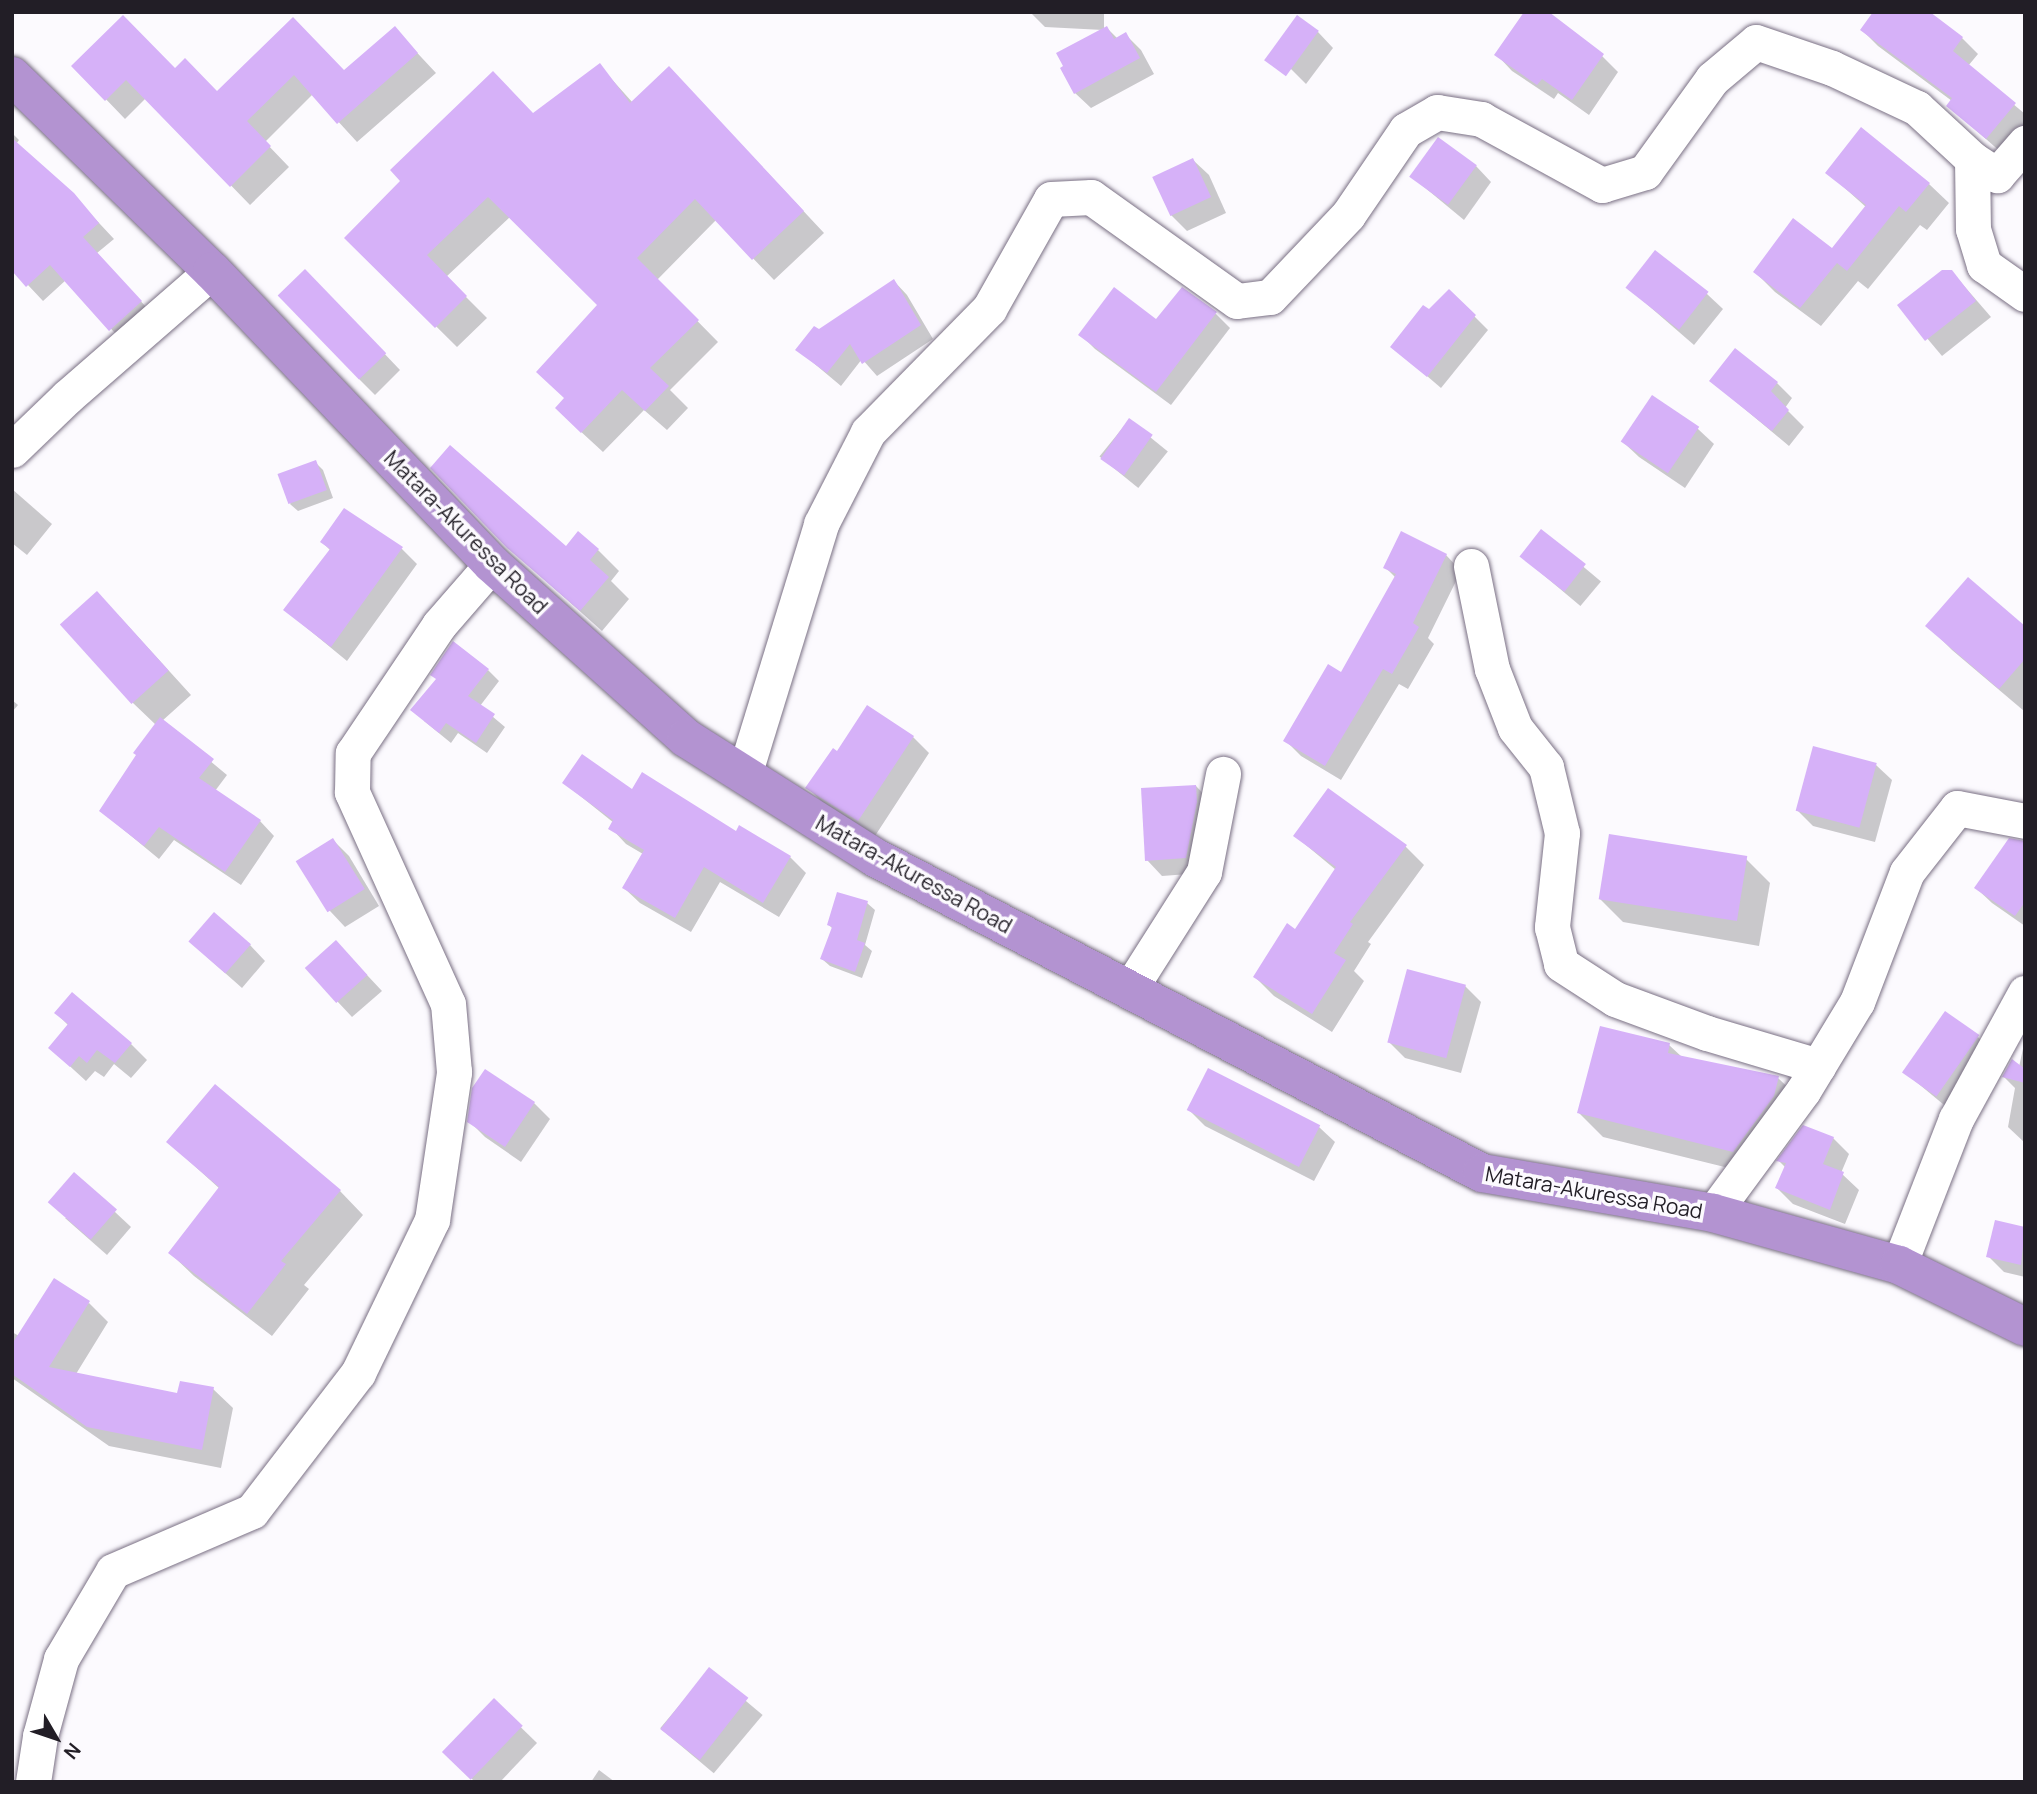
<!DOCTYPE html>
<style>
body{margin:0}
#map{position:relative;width:2037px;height:1794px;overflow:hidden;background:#fcfafe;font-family:Manrope,sans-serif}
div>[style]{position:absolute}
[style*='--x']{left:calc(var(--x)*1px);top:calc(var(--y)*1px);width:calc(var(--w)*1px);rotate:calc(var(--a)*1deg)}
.shadow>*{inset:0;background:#0003;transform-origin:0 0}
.building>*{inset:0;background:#d6b1f8;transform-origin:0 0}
.roads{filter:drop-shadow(0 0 2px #7a7084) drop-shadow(0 0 2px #7a7084)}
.minor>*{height:35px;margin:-17.5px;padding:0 17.5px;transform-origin:17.5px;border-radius:17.5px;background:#fff}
.highway>*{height:38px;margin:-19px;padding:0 19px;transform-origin:19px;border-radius:19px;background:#b393d1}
span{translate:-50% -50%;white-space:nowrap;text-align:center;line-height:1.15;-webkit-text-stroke:7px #fcfafe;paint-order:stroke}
.street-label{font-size:21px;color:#221e26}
.frame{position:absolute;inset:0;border:14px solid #221e26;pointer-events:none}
.north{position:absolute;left:21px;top:1703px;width:70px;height:70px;-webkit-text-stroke:5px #fcfafe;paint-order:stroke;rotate:129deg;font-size:19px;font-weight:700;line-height:28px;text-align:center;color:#221e26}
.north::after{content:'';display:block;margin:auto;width:24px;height:32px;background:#221e26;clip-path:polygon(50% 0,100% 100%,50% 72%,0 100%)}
</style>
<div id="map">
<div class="shadow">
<i style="clip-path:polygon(1030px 12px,1104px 12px,1104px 29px,1107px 28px,1118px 39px,1126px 35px,1141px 50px,1154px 74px,1091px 108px,1075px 93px,1103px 30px,1045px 27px)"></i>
<i style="clip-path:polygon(293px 20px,344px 72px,394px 28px,436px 73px,357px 142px,313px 94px,265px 142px,289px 167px,250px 205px,146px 98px,125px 119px,74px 66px,175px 70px,217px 93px)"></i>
<i style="clip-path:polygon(1862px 30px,1962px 38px,1978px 54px,1968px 66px,2025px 114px,2025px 127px,2002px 153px,1948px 106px,1952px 101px,1878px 46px)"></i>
<i style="clip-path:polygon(1318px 32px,1333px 48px,1306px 84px,1291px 69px,1283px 36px)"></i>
<i style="clip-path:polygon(1497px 55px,1602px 56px,1618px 72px,1589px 115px,1558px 93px,1554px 99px,1512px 71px)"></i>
<i style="clip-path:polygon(599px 65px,633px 103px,690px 90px,824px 233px,774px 280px,716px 220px,657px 280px,718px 342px,670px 390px,688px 408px,667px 430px,644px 410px,603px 452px,578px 429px,566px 399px,599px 305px,510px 217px,446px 277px,487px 318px,457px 347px,347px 238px,533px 115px)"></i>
<i style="clip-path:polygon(12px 133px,19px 140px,16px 144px,72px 194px,114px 239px,97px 253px,156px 318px,126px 345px,66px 280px,43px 301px,12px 268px)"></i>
<i style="clip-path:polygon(1193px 160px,1209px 175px,1226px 213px,1187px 231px,1171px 215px)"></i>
<i style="clip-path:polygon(1476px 166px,1491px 182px,1464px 220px,1412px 177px)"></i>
<i style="clip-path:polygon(1828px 173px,1929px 184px,1949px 203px,1927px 230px,1920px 225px,1868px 289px,1858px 281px,1821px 326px,1775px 292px,1755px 272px,1832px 250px,1867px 208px)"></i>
<i style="clip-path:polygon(1952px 272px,1991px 317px,1942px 356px,1900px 306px)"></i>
<i style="clip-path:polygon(894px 281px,907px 295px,933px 339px,877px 376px,862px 359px,841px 386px,798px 350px,818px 331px)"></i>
<i style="clip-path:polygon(321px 287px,400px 370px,375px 395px,359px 379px)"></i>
<i style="clip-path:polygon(1627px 287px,1707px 294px,1723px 309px,1694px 345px)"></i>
<i style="clip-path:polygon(1449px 291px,1488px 330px,1441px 388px,1392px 346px)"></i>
<i style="clip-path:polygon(1216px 314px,1230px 328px,1171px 405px,1095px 349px,1081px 335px)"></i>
<i style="clip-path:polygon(1711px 381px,1777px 383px,1792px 398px,1785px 408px,1804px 427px,1789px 446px)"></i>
<i style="clip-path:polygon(1653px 397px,1698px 429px,1714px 444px,1685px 488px,1639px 457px,1623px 442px)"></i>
<i style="left:1129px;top:420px;width:50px;height:47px;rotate:39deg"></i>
<i style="clip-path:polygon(315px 462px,323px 470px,333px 498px,298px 511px,290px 504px)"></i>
<i style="clip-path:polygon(12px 489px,52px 524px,27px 555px,12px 543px)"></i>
<i style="left:1542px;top:532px;width:77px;height:32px;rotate:40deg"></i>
<i style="clip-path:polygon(322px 542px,402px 549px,417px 564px,347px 661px,285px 610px,331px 551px)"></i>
<i style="clip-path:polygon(508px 547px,598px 550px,619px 571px,611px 581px,629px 599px,602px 631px)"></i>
<i style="clip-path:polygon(1446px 555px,1461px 571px,1428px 638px,1434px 644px,1408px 689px,1399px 684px,1341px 780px,1301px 756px,1285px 740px,1341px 674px,1396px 578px,1385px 567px)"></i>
<i style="clip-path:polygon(120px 617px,191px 695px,162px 721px,227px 775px,215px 791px,260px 821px,274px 836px,241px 885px,174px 840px,159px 859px,101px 811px,156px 725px,133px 703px)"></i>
<i style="clip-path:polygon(1928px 626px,2025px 628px,2024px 711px,1952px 650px)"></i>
<i style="clip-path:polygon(488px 670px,499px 681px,480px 706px,505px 727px,487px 753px,458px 733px,451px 743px,424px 721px)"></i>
<i style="clip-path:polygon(12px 700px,18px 705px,12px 712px)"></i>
<i style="clip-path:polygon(867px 707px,913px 737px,929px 753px,875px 836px,823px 803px,807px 787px,837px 753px)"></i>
<i style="clip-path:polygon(1876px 765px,1892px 780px,1875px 842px,1813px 826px,1797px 810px)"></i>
<i style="clip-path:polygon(564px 783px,633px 792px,790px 857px,806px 873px,779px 917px,720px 882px,691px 932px,640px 903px,624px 888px,643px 854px,626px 844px,611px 828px,614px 823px)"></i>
<i style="clip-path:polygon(1196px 786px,1211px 802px,1202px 873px,1162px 876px,1147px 860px)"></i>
<i style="clip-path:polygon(1295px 836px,1405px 846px,1424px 865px,1368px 942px,1371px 944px,1354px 971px,1364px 981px,1332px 1032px,1274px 996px,1255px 977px,1296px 931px,1336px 870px)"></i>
<i style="clip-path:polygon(333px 840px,349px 856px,379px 906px,345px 927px,330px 911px,299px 862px)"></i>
<i style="clip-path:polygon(2025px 841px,2025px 926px,1992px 903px,1976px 888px)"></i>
<i style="clip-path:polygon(1746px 859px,1770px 883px,1759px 946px,1623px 922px,1599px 898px)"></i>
<i style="clip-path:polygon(867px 903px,875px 910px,865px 945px,872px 951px,862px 978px,830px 966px,822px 959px,833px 929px,829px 925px)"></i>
<i style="clip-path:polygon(250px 945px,265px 961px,242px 988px,207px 957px)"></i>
<i style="clip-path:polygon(351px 958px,382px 991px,352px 1017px,337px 1001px)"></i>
<i style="clip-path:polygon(1465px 986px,1481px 1002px,1461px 1073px,1405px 1058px,1389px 1042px)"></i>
<i style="clip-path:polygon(56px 1013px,131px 1044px,147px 1060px,131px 1078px,114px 1064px,104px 1077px,95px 1071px,86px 1081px,50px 1048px,69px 1026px)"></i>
<i style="clip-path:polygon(1978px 1037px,1993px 1052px,1955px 1114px,1903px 1071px)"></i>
<i style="clip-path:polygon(2024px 1044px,2025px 1044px,2025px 1143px,2008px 1127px,2015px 1088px,2004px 1077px,2019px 1067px)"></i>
<i style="clip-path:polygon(1669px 1045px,1682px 1057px,1778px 1078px,1802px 1101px,1757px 1175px,1603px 1137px,1579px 1113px)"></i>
<i style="clip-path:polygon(1209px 1070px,1319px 1127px,1335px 1142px,1314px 1181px,1205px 1126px,1189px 1110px)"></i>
<i style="clip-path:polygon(534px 1103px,550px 1119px,521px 1162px,485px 1137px,469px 1121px)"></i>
<i style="clip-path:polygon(1833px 1138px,1849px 1154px,1841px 1173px,1859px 1190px,1845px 1224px,1793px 1204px,1777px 1188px,1786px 1168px,1779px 1161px)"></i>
<i style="clip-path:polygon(168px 1142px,340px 1191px,363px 1215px,304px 1285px,309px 1289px,272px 1336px,194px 1276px,170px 1253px,220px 1189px)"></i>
<i style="clip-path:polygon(115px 1212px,131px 1227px,107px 1255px,65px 1218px)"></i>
<i style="clip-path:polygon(2025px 1228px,2025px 1277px,2004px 1272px,1988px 1256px)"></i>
<i style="clip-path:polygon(89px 1303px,108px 1322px,76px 1374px,178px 1395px,213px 1389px,233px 1408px,221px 1468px,109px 1446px,12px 1378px,12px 1332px,19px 1336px)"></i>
<i style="left:709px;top:1670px;width:70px;height:76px;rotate:40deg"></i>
<i style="clip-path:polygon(494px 1701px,537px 1743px,500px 1782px,475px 1782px,445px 1752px)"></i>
<i style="clip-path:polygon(599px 1770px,615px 1782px,591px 1782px)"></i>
</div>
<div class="building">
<i style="clip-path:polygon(1524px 12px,1549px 12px,1604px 54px,1572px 100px,1542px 79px,1537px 85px,1494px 55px)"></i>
<i style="clip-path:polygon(1873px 12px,1930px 12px,1963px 37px,1953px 51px,2016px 103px,1986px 139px,1946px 106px,1952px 98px,1860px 30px)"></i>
<i style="clip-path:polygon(123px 15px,175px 68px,185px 58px,217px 91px,293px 17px,344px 70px,395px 26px,418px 53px,337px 124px,294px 75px,247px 121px,271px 146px,230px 187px,126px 80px,105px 101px,71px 66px)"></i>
<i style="left:1297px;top:15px;width:27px;height:56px;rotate:36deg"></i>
<i style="clip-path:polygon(1107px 26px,1114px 39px,1126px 32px,1140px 58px,1074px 94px,1060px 68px,1063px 66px,1056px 53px)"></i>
<i style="clip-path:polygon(600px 63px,630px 103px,669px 66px,804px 211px,752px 260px,695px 199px,637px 258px,699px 320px,650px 368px,669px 386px,645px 411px,622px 390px,581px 433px,555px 408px,564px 398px,536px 372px,597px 305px,488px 197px,427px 255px,467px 296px,435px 328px,344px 238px,400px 181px,390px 170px,493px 71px,533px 113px)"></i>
<i style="clip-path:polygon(1861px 127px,1930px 183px,1906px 212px,1899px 206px,1847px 271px,1837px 263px,1800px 308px,1753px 272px,1793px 218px,1832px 248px,1866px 205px,1825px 173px)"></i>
<i style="left:1438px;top:137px;width:48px;height:49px;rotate:36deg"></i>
<i style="clip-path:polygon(12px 138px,74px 193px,99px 223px,83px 237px,142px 301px,109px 331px,50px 265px,26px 287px,12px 271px)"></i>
<i style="left:1193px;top:158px;width:43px;height:45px;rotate:65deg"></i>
<i style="left:1655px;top:250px;width:68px;height:48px;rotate:38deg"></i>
<i style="left:305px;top:269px;width:117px;height:38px;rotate:46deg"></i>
<i style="clip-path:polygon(1942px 270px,1952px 270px,1976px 301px,1925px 341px,1897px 305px)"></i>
<i style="clip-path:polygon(894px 279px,921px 325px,862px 364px,850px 344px,827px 373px,795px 350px,814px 326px,819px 329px)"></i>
<i style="clip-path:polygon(1114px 287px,1156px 319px,1182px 287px,1217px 312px,1156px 392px,1078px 335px)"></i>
<i style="clip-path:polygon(1449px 289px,1476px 315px,1427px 377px,1390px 347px,1423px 305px,1429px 309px)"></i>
<i style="clip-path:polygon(1735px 348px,1778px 382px,1771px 391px,1789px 410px,1772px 431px,1709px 381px)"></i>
<i style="left:1652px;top:395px;width:57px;height:56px;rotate:34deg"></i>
<i style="left:1129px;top:418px;width:29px;height:50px;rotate:35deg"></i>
<i style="clip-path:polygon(450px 445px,566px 546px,578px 531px,599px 549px,590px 560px,609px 577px,580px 611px,507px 548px,430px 468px)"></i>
<i style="left:316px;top:460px;width:32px;height:41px;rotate:70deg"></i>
<i style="clip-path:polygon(344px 508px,403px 547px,331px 647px,283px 610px,330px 549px,320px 542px)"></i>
<i style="left:1541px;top:529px;width:57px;height:35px;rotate:38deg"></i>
<i style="clip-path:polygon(1401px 531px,1447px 554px,1413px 623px,1419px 627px,1392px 674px,1383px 669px,1325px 766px,1283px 741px,1328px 664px,1341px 672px,1396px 574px,1383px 568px)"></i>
<i style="clip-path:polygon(1968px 577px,2025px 626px,2025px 659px,1999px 689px,1925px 626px)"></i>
<i style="left:97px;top:591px;width:107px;height:50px;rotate:48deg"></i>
<i style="clip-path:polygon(453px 641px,489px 669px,468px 696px,495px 714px,476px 743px,446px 723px,439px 733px,410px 710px,436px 679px,430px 675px)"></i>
<i style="clip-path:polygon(867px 705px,914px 736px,858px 821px,805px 788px,833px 748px,837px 751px)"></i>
<i style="clip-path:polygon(160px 717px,214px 759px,199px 778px,261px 820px,225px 872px,159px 827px,144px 846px,99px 811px,136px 755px,133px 753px)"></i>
<i style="left:1813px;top:746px;width:66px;height:67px;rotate:15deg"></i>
<i style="clip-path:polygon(582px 754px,632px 789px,642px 772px,736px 831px,739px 825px,791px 856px,763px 903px,704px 867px,675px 918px,622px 888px,644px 850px,608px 829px,613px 820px,562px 783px)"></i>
<i style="clip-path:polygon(1196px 785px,1197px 802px,1186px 858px,1145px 861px,1141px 788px)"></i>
<i style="clip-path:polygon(1328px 788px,1407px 845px,1350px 922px,1353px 924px,1334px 953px,1346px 960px,1312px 1014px,1253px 977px,1287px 923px,1295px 929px,1336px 867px,1293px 836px)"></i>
<i style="left:1609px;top:834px;width:140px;height:66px;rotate:9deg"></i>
<i style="left:333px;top:838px;width:60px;height:44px;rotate:58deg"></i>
<i style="clip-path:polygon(2009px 838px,2025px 841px,2025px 902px,2015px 916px,1974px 888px)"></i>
<i style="clip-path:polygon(837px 892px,868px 901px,857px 940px,865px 943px,855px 972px,820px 959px,832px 927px,827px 925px)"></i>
<i style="left:214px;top:912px;width:49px;height:39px;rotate:41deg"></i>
<i style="left:336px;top:940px;width:47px;height:42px;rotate:48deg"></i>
<i style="left:1407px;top:969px;width:61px;height:76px;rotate:15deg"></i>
<i style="clip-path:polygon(72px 992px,132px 1043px,115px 1063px,97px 1050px,87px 1063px,79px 1056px,70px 1067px,48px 1048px,68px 1024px,54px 1013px)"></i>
<i style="left:1945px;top:1011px;width:42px;height:75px;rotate:35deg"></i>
<i style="clip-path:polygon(1600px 1026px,1670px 1043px,1668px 1053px,1779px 1076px,1774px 1096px,1733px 1152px,1577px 1113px)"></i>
<i style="clip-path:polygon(2012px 1059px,2025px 1069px,2025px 1083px,2002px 1077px)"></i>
<i style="left:1208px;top:1068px;width:126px;height:47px;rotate:27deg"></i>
<i style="clip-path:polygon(485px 1069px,535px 1102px,505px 1147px,467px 1122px,472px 1088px)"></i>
<i style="clip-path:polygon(215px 1084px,341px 1190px,281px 1261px,286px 1264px,247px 1314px,168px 1253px,219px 1187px,166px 1142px)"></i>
<i style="clip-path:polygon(1803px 1125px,1834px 1137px,1823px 1164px,1844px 1172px,1830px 1210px,1775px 1188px,1786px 1163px,1776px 1161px)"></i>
<i style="left:74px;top:1172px;width:57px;height:40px;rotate:41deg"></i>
<i style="clip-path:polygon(1995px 1220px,2025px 1227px,2021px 1265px,1986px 1257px)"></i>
<i style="clip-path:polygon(54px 1278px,90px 1301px,49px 1367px,177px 1393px,180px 1381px,214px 1387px,202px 1450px,87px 1427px,12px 1374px,12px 1344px)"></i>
<i style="left:709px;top:1667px;width:50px;height:79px;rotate:38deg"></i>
<i style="left:494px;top:1698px;width:40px;height:75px;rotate:44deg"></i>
</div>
<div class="roads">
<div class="minor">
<i style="--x:1972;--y:159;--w:70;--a:89.2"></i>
<i style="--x:1973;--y:229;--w:38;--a:73"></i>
<i style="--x:1984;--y:265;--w:50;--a:35.3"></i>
<i style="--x:12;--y:450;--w:76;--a:-43.9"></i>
<i style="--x:67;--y:397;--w:192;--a:-41"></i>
<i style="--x:1471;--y:566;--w:105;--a:78.5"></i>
<i style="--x:1492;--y:669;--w:63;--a:68.7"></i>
<i style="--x:1515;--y:728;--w:50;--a:51.5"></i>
<i style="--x:1546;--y:767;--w:68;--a:76.4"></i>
<i style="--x:1562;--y:833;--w:95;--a:96.1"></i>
<i style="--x:1552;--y:927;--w:38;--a:76"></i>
<i style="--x:1561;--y:964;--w:64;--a:32.9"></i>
<i style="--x:1615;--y:999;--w:98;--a:20.3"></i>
<i style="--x:1707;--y:1033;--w:116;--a:16.6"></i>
<i style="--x:744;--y:775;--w:263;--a:-72.9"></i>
<i style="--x:821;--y:524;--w:103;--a:-62.9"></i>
<i style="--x:868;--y:432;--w:173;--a:-45.5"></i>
<i style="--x:989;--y:309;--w:126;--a:-60.6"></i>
<i style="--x:1051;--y:199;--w:40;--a:-2.9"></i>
<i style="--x:1091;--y:197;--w:179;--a:35.5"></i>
<i style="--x:1237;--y:301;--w:33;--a:-7"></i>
<i style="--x:1270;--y:297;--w:113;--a:-46.4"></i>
<i style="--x:1348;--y:215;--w:103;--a:-55.7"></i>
<i style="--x:1406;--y:130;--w:36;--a:-30"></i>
<i style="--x:1437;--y:112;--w:45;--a:9"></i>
<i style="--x:1481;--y:119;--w:138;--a:28.6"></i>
<i style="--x:1602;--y:185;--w:45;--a:-16.8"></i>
<i style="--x:1645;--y:172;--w:115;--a:-54.2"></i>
<i style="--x:1712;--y:79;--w:57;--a:-40.1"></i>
<i style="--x:1756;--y:42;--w:80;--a:18.9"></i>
<i style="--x:1832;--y:68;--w:94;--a:25.2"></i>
<i style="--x:1917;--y:108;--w:75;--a:42.8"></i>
<i style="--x:1972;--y:159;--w:30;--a:33"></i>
<i style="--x:1997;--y:175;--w:43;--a:-48.8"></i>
<i style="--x:1129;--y:990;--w:140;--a:-57.6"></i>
<i style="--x:1204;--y:872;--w:100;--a:-79"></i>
<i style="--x:1713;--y:1213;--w:152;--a:-53.6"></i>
<i style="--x:1803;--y:1091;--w:104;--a:-58.8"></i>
<i style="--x:1857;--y:1002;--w:139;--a:-69"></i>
<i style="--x:1907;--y:872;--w:81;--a:-52"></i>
<i style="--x:1957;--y:808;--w:69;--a:10.8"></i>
<i style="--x:1899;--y:1265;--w:157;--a:-68.7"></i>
<i style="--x:1956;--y:1119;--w:144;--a:-61.3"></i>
<i style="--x:33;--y:1782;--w:47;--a:-81.3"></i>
<i style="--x:40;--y:1736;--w:80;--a:-74.7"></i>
<i style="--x:61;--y:1659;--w:102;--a:-59.4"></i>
<i style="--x:113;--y:1571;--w:151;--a:-23.3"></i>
<i style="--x:252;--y:1511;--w:174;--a:-52.5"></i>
<i style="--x:358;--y:1373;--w:170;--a:-64.2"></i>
<i style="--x:432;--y:1220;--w:150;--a:-81.5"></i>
<i style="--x:454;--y:1072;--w:68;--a:-95"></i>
<i style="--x:448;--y:1004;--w:233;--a:-114.4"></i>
<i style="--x:352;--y:792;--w:39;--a:-89"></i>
<i style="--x:353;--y:753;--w:154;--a:-56.1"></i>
<i style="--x:439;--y:625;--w:81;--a:-49"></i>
</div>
<div class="highway">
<i style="--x:12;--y:76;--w:279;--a:44.3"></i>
<i style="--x:212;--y:271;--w:405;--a:46.3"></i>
<i style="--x:492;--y:564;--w:261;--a:41.9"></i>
<i style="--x:686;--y:738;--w:222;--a:32.3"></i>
<i style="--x:874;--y:857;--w:685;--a:27.46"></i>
<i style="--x:1482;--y:1173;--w:234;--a:9.8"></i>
<i style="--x:1713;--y:1213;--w:193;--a:15.6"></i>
<i style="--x:1899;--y:1265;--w:140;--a:26.2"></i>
</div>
</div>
<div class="street-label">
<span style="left:466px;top:532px;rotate:45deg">Matara-Akuressa Road</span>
<span style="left:914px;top:874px;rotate:29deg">Matara-Akuressa Road</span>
<span style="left:1594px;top:1192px;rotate:10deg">Matara-Akuressa Road</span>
</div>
<div class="frame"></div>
<div class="north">N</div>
</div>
